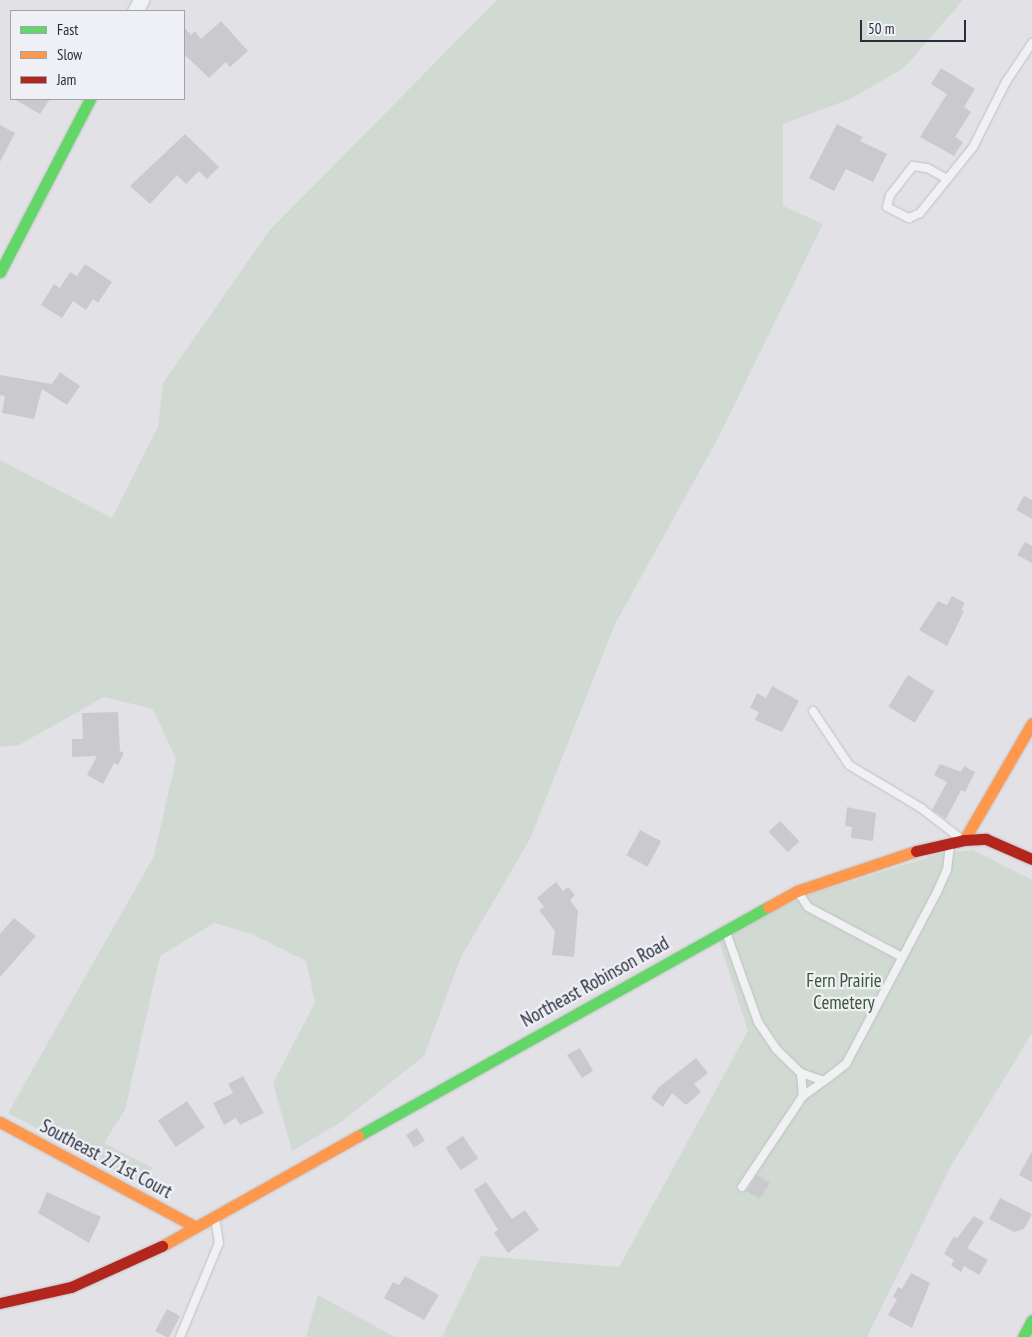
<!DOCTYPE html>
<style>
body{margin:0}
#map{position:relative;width:1032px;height:1337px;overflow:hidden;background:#e2e2e6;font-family:"PT Sans Narrow",sans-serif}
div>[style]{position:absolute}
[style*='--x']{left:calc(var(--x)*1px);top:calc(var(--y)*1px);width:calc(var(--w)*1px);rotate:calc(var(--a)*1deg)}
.green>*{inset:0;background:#d0d9d2}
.building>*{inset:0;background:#cacace;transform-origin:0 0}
.roads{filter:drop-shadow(0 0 1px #c0c0c4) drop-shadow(0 0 1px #c0c0c4)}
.lane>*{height:8px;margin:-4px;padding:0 4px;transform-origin:4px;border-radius:4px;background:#f0f1f3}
.street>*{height:15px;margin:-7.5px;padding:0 7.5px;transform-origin:7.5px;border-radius:7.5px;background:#f0f1f3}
.fast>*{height:11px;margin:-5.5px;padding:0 5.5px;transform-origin:5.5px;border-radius:5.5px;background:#63d668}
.slow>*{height:11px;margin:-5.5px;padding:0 5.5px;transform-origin:5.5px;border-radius:5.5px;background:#ff974d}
.jam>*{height:11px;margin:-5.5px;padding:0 5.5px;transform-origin:5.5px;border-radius:5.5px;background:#b3261e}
span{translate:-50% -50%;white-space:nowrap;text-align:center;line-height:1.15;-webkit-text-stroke:4.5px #eff0f5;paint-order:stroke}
.park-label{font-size:19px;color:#385838}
.street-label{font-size:19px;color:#292d3e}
.legend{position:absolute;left:10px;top:10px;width:175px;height:90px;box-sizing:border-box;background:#eff0f5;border:1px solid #a0a2ac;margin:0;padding:6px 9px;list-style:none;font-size:15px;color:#292d3e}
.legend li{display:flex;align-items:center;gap:10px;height:25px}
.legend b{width:25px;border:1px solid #a0a2ac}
.scale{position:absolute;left:860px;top:20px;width:106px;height:22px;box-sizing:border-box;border:2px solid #292d3e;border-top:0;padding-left:6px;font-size:15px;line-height:18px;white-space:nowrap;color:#292d3e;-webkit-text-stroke:4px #eff0f5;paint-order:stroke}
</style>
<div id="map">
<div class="green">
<i style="clip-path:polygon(497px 0,963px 0,904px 68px,850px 99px,783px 124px,783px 206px,823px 224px,717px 440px,615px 624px,530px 839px,461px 957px,424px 1056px,341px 1122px,292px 1151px,273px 1083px,315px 1003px,306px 961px,252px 934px,214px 923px,160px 956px,125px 1110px,104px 1143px,153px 1168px,138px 1182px,8px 1113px,154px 856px,176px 759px,153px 709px,104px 697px,19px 745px,0 747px,0 460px,112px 518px,158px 427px,163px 383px,269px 231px)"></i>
<i style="clip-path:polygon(973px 850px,1032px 880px,1032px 1033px,951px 1166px,867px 1337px,442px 1337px,481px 1256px,619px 1267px,748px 1031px,718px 938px,805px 896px,942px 853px)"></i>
<i style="clip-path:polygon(318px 1295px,395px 1337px,306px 1337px)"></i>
</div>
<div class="building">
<i style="clip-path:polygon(221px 21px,248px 51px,230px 67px,226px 62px,209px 78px,184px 54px,184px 27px,191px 35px,195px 31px,201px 39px)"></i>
<i style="clip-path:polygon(941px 68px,975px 89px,964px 107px,971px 112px,955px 137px,963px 142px,954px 156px,920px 137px,947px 94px,931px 84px)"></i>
<i style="clip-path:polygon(14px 99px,50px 99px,40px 114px)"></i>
<i style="clip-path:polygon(837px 124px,863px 137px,860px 141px,887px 154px,873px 182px,846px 169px,834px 191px,809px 178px)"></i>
<i style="clip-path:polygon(0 125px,15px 133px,0 162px)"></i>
<i style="clip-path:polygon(185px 134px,219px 167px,207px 179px,199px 171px,186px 184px,177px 175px,150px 204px,130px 186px)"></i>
<i style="clip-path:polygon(85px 264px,112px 282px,98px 303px,93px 299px,86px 310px,73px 301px,62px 318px,41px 305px,54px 284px,60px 288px,70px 272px,77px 276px)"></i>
<i style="clip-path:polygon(60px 372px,80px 386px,67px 405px,42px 389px,34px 419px,2px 413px,5px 396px,0 395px,0 375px,52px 384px)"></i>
<i style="clip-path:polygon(1024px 496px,1032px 500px,1032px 519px,1016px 510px)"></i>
<i style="clip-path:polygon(1025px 542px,1032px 546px,1032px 563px,1017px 555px)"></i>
<i style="clip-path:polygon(952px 596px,965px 603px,961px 610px,964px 611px,947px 646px,919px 630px,938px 601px,947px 605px)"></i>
<i style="left:908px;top:675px;width:31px;height:37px;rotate:32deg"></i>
<i style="clip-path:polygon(772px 686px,799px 701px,782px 732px,755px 720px,759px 712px,750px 708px,757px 693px,766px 698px)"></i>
<i style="clip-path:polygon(118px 712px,120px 751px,124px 753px,118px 765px,114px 763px,103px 784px,87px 775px,97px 756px,72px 757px,72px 739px,83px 739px,82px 713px)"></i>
<i style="clip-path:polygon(940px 764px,961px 772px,964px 766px,975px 772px,965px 792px,961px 790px,946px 819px,932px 810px,947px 782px,934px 775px)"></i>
<i style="clip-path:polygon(847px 807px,876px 813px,873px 841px,851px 838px,852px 827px,845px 826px)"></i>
<i style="left:780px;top:821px;width:28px;height:16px;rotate:46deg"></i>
<i style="left:640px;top:830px;width:24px;height:29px;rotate:28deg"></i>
<i style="clip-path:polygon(556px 882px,563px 891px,568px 887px,575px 895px,570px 900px,578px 911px,574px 957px,552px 955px,555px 931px,539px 910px,544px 907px,537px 898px)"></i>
<i style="clip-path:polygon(14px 918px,36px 936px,0 977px,0 934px)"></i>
<i style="clip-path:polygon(580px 1048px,593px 1071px,582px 1078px,567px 1055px)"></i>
<i style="clip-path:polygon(696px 1058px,708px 1073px,694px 1084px,701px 1092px,686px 1105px,672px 1093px,663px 1107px,651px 1098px,659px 1087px)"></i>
<i style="clip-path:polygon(243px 1076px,264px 1113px,240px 1125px,236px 1118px,224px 1125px,213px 1103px,233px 1093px,228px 1084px)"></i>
<i style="left:187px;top:1101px;width:32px;height:35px;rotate:56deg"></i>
<i style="left:417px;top:1128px;width:15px;height:13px;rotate:58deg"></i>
<i style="left:463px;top:1136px;width:27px;height:21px;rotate:56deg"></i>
<i style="clip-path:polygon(1032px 1151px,1032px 1182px,1019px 1175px)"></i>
<i style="left:757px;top:1175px;width:15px;height:19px;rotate:32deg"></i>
<i style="clip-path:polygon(486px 1182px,512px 1219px,525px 1210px,539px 1230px,508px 1253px,494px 1233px,498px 1230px,474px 1190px)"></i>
<i style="clip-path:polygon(47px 1192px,101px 1217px,89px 1243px,38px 1213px)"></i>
<i style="clip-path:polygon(1000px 1198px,1032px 1214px,1024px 1229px,1014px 1232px,989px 1219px)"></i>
<i style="clip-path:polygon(974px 1216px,984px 1222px,967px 1248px,988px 1260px,979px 1275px,964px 1266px,961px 1272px,951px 1265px,954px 1260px,944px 1254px,954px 1236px,957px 1238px)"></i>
<i style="clip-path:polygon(911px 1273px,930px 1283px,912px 1328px,888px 1315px,897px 1299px,893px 1297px,898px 1287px,902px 1289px)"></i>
<i style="clip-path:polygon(405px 1276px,439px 1295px,424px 1320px,384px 1298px,393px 1282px,399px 1285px)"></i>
<i style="left:167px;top:1309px;width:15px;height:25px;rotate:28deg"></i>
</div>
<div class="roads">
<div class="lane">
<i style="--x:947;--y:179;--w:23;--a:-151"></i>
<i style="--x:927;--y:168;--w:14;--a:-172"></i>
<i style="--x:913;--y:166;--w:37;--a:128"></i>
<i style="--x:890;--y:195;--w:12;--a:104"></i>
<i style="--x:887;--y:207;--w:25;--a:27"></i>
<i style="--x:909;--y:218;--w:12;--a:-24"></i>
<i style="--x:920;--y:213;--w:85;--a:-51.2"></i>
<i style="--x:973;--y:147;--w:73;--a:-63.1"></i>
<i style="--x:1006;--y:82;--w:47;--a:-56.3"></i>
<i style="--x:813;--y:711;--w:65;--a:56.3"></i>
<i style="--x:849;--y:765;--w:84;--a:30.8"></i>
<i style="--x:921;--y:808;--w:49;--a:37.6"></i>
<i style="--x:798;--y:892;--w:18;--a:56"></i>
<i style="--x:808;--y:907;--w:106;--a:28"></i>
<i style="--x:726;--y:932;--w:96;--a:70.4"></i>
<i style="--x:758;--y:1022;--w:32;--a:56"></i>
<i style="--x:776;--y:1049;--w:35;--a:44"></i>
<i style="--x:801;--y:1073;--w:24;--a:19"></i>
<i style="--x:824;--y:1081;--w:28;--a:-38"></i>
<i style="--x:846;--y:1064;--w:195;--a:-62.1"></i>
<i style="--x:937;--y:892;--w:24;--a:-66"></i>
<i style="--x:947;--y:870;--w:25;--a:-83"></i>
<i style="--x:803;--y:1096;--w:26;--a:-36"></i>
<i style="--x:742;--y:1187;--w:110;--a:-56.2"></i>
<i style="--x:803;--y:1096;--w:23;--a:-95"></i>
<i style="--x:180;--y:1337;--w:102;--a:-67.5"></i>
<i style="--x:219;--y:1243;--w:25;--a:-99"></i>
</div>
<div class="street">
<i style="--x:135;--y:11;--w:13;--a:-61"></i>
</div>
<div class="fast">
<i style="--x:0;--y:272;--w:195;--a:-62.5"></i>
<i style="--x:358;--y:1136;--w:470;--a:-29.2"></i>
<i style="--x:1023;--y:1337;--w:19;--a:-62"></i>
</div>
<div class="slow">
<i style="--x:964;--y:840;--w:135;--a:-59.8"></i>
<i style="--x:768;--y:907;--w:33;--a:-29"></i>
<i style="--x:797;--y:891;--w:126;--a:-18.6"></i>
<i style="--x:0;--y:1122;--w:222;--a:28.2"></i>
<i style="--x:162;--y:1246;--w:225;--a:-29.3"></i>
</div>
<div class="jam">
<i style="--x:916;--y:851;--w:49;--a:-12.9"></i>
<i style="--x:964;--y:840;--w:22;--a:-3"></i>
<i style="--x:986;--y:839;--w:50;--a:23.5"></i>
<i style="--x:0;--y:1303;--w:73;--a:-12.7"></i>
<i style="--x:71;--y:1287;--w:100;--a:-24.3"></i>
</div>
</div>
<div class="park-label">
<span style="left:844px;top:992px">Fern Prairie<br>Cemetery</span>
</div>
<div class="street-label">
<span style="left:595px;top:982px;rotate:-29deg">Northeast Robinson Road</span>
<span style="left:106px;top:1159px;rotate:28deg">Southeast 271st Court</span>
</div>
<ul class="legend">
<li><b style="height:6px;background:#63d668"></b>Fast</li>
<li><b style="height:6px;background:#ff974d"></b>Slow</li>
<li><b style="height:6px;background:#b3261e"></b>Jam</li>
</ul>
<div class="scale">50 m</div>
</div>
